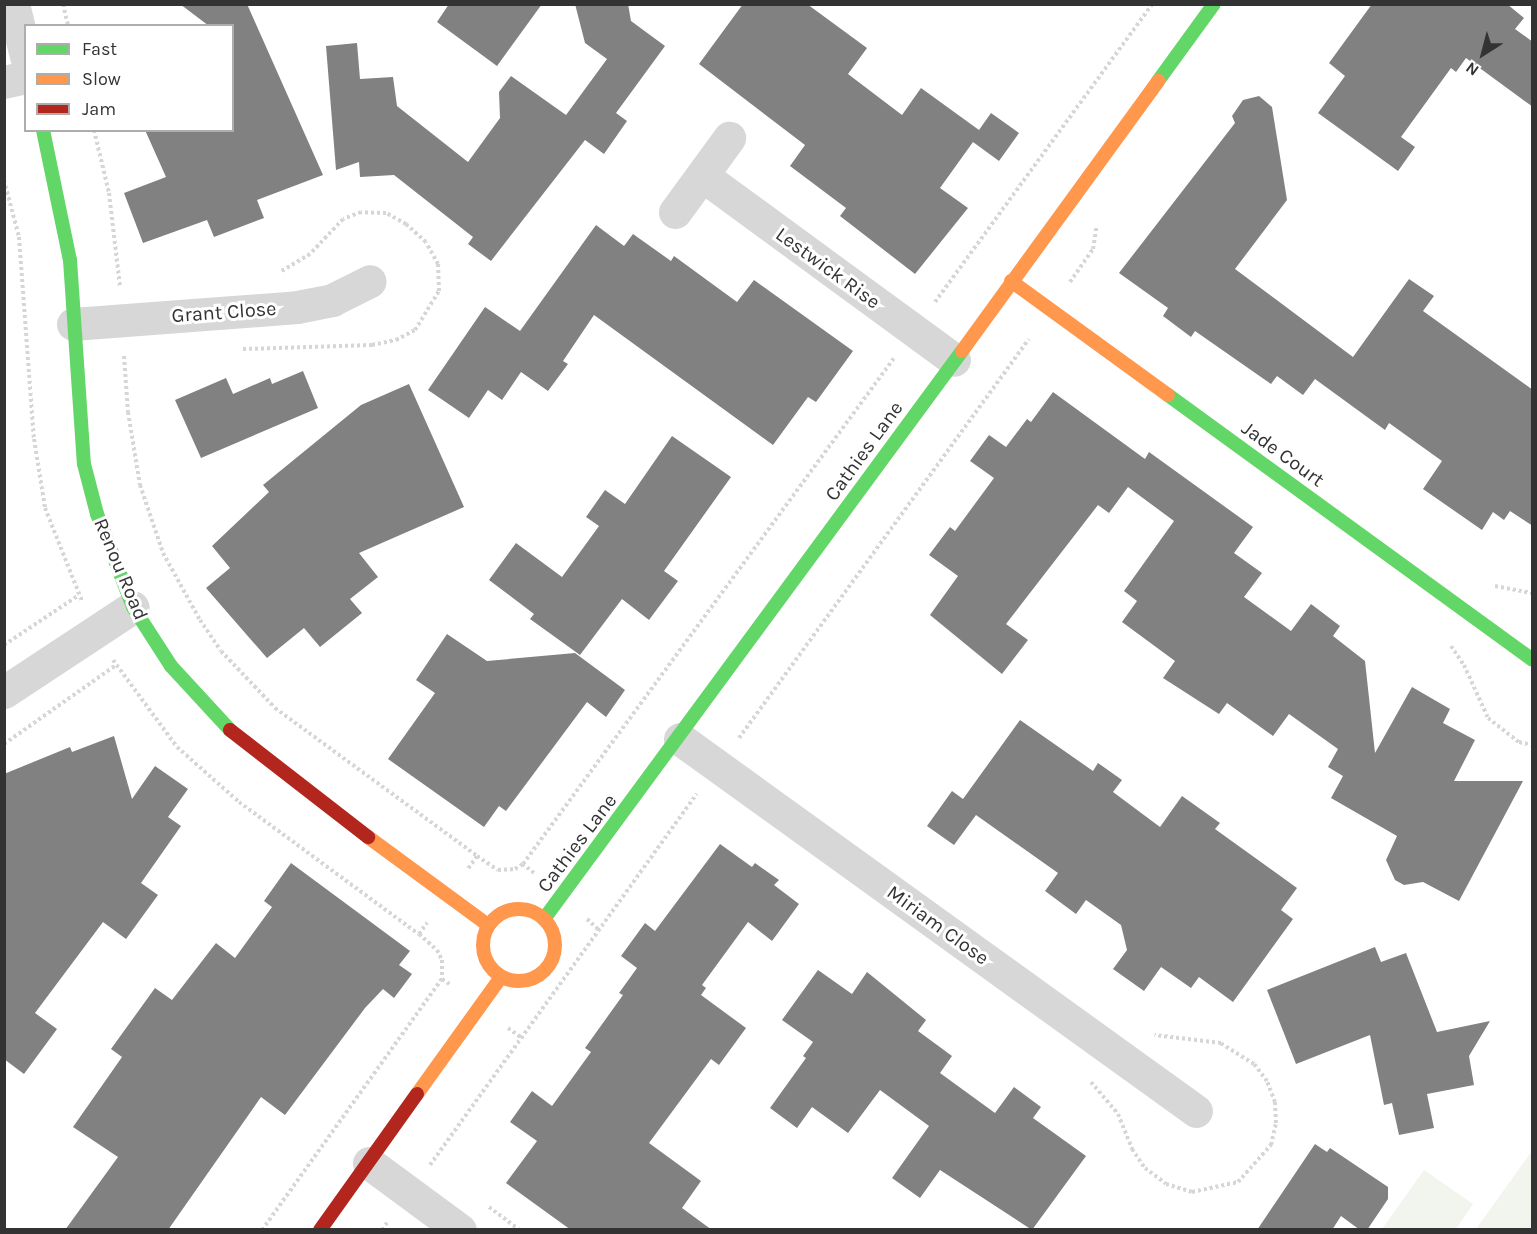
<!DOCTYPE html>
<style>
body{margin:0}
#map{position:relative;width:1537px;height:1234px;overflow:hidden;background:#fff;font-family:Karla,sans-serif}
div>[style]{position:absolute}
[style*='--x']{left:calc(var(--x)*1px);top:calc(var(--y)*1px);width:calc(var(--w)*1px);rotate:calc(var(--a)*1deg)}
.green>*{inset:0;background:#f1f5ed}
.building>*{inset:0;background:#818181}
.path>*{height:4px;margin-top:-2px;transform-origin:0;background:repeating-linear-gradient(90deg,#d6d6d6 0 3px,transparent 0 6px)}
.street>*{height:33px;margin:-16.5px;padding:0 16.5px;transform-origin:16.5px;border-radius:16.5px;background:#d7d7d7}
.fast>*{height:14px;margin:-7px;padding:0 7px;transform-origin:7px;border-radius:7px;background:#63d668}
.slow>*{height:14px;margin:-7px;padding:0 7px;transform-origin:7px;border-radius:7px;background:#ff974d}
.slow>.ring{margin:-7px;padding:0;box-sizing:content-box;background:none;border:14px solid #ff974d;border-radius:50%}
.jam>*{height:14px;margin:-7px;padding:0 7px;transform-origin:7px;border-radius:7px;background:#b3261e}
span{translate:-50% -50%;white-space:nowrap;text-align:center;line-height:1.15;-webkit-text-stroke:6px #fff;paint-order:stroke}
.street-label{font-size:20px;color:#333}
.frame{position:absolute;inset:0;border:6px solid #333;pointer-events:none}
.legend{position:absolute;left:24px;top:24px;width:210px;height:108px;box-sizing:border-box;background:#fff;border:2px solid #adadad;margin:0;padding:8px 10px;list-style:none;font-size:18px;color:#333}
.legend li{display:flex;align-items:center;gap:12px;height:30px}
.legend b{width:30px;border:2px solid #adadad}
.north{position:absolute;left:1453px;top:24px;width:60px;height:60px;-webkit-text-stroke:4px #fff;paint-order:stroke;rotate:216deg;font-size:16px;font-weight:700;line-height:24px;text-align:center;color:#333}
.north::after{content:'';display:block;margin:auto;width:21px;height:27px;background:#333;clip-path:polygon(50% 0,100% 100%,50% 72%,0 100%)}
</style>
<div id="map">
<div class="green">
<i style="clip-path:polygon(1532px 1150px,1532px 1229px,1476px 1229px,1532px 1151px)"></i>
<i style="clip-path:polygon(1424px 1170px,1473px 1204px,1456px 1229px,1382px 1229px)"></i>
</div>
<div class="building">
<i style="clip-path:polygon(180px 4px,247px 4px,323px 175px,257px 200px,264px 218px,214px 237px,207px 220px,143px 243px,124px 193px,166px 177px,145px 130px,232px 130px,232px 26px,209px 26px)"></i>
<i style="clip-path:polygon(449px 4px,542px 4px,497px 66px,437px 22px)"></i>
<i style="clip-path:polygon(575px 4px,628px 4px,631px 21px,665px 46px,616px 113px,627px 121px,604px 154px,585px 140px,491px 261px,468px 244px,473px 237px,394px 175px,360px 177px,359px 162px,336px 170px,326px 46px,357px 43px,360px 79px,393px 77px,397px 106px,468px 162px,500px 118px,499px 92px,511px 76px,566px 115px,607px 59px,585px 43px)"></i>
<i style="clip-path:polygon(743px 4px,807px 4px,867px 48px,848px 74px,902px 115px,921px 88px,979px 130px,991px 113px,1019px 133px,999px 161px,973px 142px,940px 188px,968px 208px,915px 274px,840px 216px,846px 208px,790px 166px,805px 145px,699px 64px)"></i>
<i style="clip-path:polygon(1372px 4px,1507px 4px,1524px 18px,1515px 29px,1533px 42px,1533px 107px,1466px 58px,1456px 72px,1451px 68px,1401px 137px,1415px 147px,1398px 171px,1318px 113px,1345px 76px,1329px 63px)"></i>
<i style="clip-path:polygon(1259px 96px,1272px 107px,1287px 200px,1235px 269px,1353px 357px,1409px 279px,1434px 296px,1423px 311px,1533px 390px,1533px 526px,1510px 511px,1504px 520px,1493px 512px,1482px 530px,1423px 489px,1442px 461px,1389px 423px,1385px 430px,1315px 379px,1303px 395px,1277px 376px,1271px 384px,1195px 331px,1191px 337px,1163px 316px,1168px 308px,1119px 273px,1235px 123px,1232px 116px,1243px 100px)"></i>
<i style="clip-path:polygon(596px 225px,624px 246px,633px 234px,671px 261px,674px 256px,737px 302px,754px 280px,853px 351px,816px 402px,808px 397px,773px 445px,594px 315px,563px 361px,568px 364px,548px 391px,521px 372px,502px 400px,488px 390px,469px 418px,428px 390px,485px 307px,520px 331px)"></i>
<i style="clip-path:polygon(303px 371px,318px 408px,201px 458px,175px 400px,226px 378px,233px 394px,270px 378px,272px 384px)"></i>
<i style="clip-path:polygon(409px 384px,464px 507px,359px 553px,378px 577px,350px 599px,362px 613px,320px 647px,304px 628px,267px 658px,206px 588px,230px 568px,212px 546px,269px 492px,263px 485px,361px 405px)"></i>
<i style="clip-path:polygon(1053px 392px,1145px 459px,1149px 452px,1253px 527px,1234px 553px,1262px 573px,1244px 597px,1291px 631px,1311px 604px,1340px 626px,1333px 636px,1365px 661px,1375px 753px,1412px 687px,1450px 709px,1443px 723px,1475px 740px,1454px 781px,1523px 781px,1459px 901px,1423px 882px,1404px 885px,1395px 880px,1386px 860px,1397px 836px,1331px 798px,1343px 776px,1328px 767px,1338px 749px,1289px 714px,1273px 736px,1227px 703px,1219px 714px,1163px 678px,1175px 661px,1122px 622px,1137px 601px,1124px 591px,1174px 521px,1128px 487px,1109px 513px,1098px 505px,1006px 624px,1028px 640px,1002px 674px,930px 615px,958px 576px,929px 555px,950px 527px,955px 531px,994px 478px,970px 461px,989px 435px,1006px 447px,1027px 419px,1031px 422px)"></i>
<i style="clip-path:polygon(672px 436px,731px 477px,664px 571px,678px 581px,649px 620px,622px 599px,580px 655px,530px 619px,534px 614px,489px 580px,516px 543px,562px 577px,599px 526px,586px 517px,605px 490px,625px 504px)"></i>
<i style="clip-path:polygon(447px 634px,487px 661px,575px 653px,625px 690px,606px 717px,587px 702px,506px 811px,499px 806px,484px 827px,388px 759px,435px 693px,416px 680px)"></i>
<i style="clip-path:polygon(1020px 720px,1093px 771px,1098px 763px,1122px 780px,1113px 792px,1160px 827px,1182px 796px,1220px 823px,1215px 829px,1297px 888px,1281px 910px,1293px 919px,1233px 1002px,1199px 977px,1191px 988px,1161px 967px,1144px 991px,1113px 969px,1127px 950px,1121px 925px,1086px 900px,1076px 914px,1045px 891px,1058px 873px,976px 815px,954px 845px,927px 826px,952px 791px,963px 799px)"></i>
<i style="clip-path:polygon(114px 736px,132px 799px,155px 766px,188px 789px,168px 817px,181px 826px,141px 883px,158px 895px,126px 939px,103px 922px,35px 1013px,57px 1029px,24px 1074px,4px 1059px,4px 774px,70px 747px,72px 752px)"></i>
<i style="clip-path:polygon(720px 844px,752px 867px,755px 863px,779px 880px,774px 885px,799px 904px,772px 941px,748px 922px,702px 985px,706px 988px,701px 995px,746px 1028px,719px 1065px,711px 1059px,649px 1143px,701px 1181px,682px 1208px,712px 1230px,571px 1230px,506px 1183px,537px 1141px,510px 1122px,532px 1091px,552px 1106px,591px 1052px,585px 1048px,623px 995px,619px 993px,637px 968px,621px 956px,645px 923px,655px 931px)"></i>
<i style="clip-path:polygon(291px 863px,410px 951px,399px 965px,412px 974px,394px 998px,383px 989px,365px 1008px,285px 1115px,261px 1097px,168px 1230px,65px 1230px,118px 1157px,73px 1127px,122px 1057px,111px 1049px,155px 988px,172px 1000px,216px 943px,235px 958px,272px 907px,264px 901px)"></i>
<i style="clip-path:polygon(1375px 947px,1381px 962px,1406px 953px,1437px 1032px,1490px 1021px,1469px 1056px,1474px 1085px,1427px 1094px,1434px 1128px,1399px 1135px,1392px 1103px,1384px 1105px,1370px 1035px,1296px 1064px,1267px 990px)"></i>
<i style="clip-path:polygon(818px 970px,852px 994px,867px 972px,926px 1020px,918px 1031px,952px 1056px,940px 1073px,995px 1113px,1014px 1087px,1041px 1107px,1033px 1118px,1086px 1156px,1032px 1230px,940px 1170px,920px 1198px,892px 1178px,929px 1126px,880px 1090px,848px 1133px,812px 1107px,797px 1128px,770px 1108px,806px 1058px,803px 1056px,813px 1042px,782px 1020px)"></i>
<i style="clip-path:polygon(1315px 1144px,1327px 1152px,1330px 1148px,1388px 1187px,1388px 1199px,1367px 1230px,1360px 1230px,1341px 1216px,1332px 1230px,1257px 1230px)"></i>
</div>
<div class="path">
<i style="--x:63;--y:4;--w:23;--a:77"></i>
<i style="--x:94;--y:130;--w:65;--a:76.6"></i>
<i style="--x:109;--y:193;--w:94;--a:83.3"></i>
<i style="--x:4;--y:180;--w:59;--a:75.3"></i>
<i style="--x:19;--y:237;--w:203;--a:85.8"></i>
<i style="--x:34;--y:439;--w:70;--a:80.9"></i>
<i style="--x:45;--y:508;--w:100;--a:68.3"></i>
<i style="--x:1070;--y:282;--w:40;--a:-55.1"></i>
<i style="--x:1093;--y:249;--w:24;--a:-81"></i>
<i style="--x:935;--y:302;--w:369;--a:-53.9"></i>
<i style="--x:243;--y:349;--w:129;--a:-1.8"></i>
<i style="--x:372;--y:345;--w:25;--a:-12"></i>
<i style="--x:396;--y:340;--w:21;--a:-28"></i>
<i style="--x:415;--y:330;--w:46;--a:-58.4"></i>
<i style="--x:439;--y:291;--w:27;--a:-92"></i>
<i style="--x:438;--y:264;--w:25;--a:-119"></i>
<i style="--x:426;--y:242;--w:27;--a:-138"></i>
<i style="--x:406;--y:224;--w:23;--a:-151"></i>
<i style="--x:386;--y:213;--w:25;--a:-178"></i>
<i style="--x:361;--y:212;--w:19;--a:159"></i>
<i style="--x:343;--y:219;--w:48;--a:133.3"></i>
<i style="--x:310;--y:254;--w:33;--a:149"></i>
<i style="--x:124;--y:356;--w:56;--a:85.9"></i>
<i style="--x:128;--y:412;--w:74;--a:80.7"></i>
<i style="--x:140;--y:485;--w:72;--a:71.3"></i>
<i style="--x:163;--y:553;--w:77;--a:61.1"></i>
<i style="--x:200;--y:620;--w:37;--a:56"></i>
<i style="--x:221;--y:651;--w:79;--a:46.5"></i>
<i style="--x:275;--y:708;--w:250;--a:36.2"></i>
<i style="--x:477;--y:856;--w:16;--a:125"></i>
<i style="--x:1495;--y:586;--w:38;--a:11"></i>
<i style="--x:4;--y:645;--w:90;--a:-33.7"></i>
<i style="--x:1451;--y:646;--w:23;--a:56"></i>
<i style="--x:1464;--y:665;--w:58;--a:65.6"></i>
<i style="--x:1488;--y:718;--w:39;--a:38"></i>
<i style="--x:1519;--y:742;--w:13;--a:13"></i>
<i style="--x:113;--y:660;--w:108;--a:53.7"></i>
<i style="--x:177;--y:747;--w:83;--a:41.6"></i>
<i style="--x:239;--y:802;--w:223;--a:36.3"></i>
<i style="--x:419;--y:934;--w:14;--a:-54"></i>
<i style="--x:739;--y:738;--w:493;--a:-54"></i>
<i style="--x:4;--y:744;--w:137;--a:-35.2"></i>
<i style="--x:477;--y:856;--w:25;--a:34"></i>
<i style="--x:498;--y:870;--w:17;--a:-3"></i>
<i style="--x:515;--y:869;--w:9;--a:-32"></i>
<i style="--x:534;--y:873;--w:14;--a:-141"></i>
<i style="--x:523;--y:864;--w:627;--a:-53.75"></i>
<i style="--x:587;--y:919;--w:18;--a:43"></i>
<i style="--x:419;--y:934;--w:24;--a:42"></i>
<i style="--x:437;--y:950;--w:11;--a:63"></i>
<i style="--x:442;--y:960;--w:19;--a:90"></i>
<i style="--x:442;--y:979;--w:11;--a:34"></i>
<i style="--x:508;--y:1028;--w:17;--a:36"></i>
<i style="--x:1091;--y:1082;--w:42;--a:49.8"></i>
<i style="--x:1118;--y:1114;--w:38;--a:68"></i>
<i style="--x:1132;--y:1149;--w:23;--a:56"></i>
<i style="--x:1145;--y:1168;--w:26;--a:37"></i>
<i style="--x:1166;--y:1184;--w:27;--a:17"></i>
<i style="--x:1192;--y:1192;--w:47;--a:-12.3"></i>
<i style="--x:1238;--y:1182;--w:50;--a:-48.3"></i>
<i style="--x:1271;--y:1145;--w:23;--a:-77"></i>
<i style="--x:1276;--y:1123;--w:21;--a:-93"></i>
<i style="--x:1275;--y:1102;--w:22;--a:-111"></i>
<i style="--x:1267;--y:1081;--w:21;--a:-127"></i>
<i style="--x:1254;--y:1064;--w:39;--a:-148"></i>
<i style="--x:1221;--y:1043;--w:67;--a:-173.2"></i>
<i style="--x:430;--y:1165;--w:457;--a:-54.3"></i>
<i style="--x:489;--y:1207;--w:39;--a:37"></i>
<i style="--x:262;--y:1230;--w:309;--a:-54.4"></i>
<i style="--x:382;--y:1230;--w:11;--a:-56"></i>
</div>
<div class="street">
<i style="--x:13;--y:4;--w:54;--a:76"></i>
<i style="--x:4;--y:82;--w:23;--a:-13"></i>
<i style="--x:703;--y:176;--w:311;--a:36.2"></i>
<i style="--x:675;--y:212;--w:92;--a:-53.9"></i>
<i style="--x:73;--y:324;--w:225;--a:-4.3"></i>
<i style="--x:297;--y:307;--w:36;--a:-11"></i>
<i style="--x:332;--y:300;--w:42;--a:-26.6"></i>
<i style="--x:4;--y:692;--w:154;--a:-33.4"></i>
<i style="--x:680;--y:739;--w:636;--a:35.79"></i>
<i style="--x:369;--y:1163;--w:113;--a:36.4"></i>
</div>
<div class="fast">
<i style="--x:1158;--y:81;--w:95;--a:-54"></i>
<i style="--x:43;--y:130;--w:133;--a:78.3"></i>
<i style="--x:70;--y:260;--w:204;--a:86.1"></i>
<i style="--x:84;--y:464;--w:52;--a:75.4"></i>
<i style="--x:97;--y:514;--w:100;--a:68.8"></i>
<i style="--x:133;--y:607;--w:70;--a:57.2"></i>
<i style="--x:171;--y:666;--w:87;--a:47.3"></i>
<i style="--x:1168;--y:395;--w:450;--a:36"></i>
<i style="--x:544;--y:919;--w:705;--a:-53.65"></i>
</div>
<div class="slow">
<i style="--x:1011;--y:281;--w:194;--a:36"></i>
<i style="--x:962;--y:351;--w:334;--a:-54"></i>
<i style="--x:368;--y:837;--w:149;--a:36.3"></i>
<i class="ring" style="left:483px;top:909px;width:58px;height:58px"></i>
<i style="--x:417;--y:1094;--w:144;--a:-54.3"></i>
</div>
<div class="jam">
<i style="--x:230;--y:730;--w:175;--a:37.8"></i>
<i style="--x:320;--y:1230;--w:167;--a:-54.5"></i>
</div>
<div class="street-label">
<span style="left:828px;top:268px;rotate:36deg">Lestwick Rise</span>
<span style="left:224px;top:312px;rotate:-4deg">Grant Close</span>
<span style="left:864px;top:451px;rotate:-54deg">Cathies Lane</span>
<span style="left:1283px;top:454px;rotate:36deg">Jade Court</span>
<span style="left:121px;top:569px;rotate:67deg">Renou Road</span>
<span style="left:577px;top:843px;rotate:-53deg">Cathies Lane</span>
<span style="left:938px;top:925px;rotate:36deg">Miriam Close</span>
</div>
<div class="frame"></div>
<ul class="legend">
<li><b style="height:8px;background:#63d668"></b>Fast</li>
<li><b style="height:8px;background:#ff974d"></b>Slow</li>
<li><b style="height:8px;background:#b3261e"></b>Jam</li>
</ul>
<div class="north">N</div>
</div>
